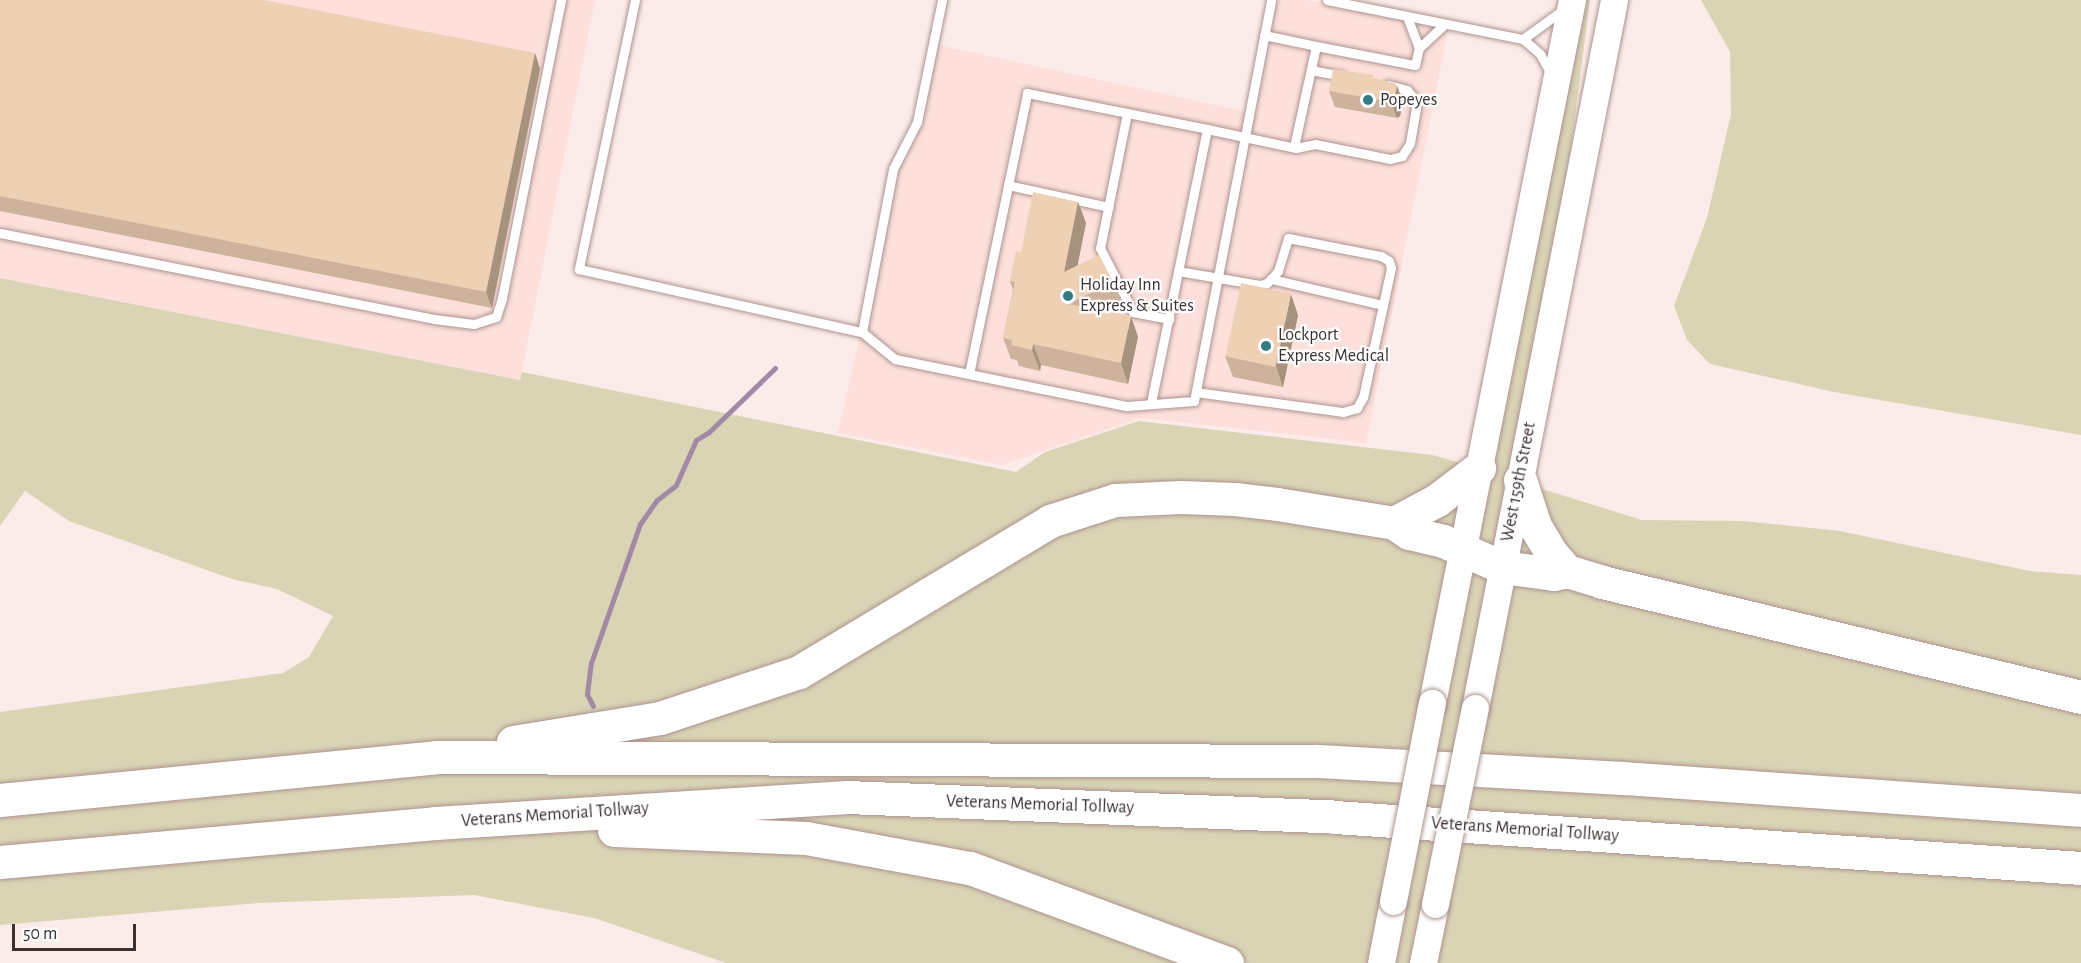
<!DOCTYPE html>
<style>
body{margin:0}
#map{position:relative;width:2081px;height:963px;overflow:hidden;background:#fcece9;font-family:"Alegreya Sans",sans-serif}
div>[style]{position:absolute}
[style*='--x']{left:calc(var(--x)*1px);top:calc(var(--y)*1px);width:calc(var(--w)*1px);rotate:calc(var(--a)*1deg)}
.built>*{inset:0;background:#fde0db}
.green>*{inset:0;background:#dad4b5}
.stream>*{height:5px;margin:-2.5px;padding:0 2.5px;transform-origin:2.5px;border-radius:2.5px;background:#a289a6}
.roads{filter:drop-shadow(0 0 2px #ad9490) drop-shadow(0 0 2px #ad9490)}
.lane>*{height:9px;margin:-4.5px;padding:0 4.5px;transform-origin:4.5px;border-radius:4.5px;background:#fff}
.secondary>*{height:27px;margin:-13.5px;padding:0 13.5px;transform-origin:13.5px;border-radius:13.5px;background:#fff}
.highway>*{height:33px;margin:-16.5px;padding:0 16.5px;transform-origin:16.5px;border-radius:16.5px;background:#fff}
.bridges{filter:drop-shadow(0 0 2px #ad9490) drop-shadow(0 0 2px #ad9490)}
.secondary-bridge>*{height:27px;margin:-13.5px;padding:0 13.5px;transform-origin:13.5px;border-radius:13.5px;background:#fff}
.wall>*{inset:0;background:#cdb39b}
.shaded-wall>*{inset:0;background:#a7927e}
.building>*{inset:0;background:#eed0b4;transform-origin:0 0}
.dots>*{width:16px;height:16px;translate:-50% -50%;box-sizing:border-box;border:3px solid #fff;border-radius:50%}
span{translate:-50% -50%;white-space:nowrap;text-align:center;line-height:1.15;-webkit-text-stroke:4.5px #fff;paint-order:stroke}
.poi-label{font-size:18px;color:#3c3130}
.left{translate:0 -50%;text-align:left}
.street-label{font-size:18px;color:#3c3130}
.scale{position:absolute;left:12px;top:924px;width:124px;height:27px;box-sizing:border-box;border:3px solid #3c3130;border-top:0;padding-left:8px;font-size:18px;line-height:21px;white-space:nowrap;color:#3c3130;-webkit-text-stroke:4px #fff;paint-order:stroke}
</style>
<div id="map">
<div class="built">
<i style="clip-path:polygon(0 0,595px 0,520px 380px,0 278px)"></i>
<i style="clip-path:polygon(1275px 0,1309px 0,1448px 30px,1366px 443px,1141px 418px,1002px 465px,838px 433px,897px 170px,923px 121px,938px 45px,1253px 113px)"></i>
</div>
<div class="green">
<i style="clip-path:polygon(1584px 0,1590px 0,1568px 170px,1507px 478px,1642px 520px,1743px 521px,1840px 531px,2030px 571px,2081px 575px,2081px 963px,726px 963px,594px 918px,474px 895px,260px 903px,0 925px,0 712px,283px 673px,309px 657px,333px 616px,277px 589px,232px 579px,69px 521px,25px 491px,0 526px,0 278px,520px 380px,522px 372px,1016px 472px,1045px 452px,1139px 421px,1432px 455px,1489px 471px)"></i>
<i style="clip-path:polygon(1701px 0,2081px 0,2081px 435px,1834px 392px,1710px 364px,1687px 340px,1674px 306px,1707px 218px,1731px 114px,1730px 52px)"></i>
</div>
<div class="stream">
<i style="--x:593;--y:706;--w:13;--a:-117"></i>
<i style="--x:587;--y:694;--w:31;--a:-83"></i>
<i style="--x:591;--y:663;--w:147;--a:-70.6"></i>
<i style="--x:640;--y:524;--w:29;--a:-55"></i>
<i style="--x:657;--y:500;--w:24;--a:-38"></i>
<i style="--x:676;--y:485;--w:49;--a:-66"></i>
<i style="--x:696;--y:440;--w:15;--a:-32"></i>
<i style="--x:709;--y:432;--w:92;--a:-44.1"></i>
</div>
<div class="roads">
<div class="lane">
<i style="--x:635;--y:0;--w:275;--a:101.8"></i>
<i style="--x:579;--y:269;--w:290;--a:12.6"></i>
<i style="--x:862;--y:332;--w:43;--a:39.3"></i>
<i style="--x:895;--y:359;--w:237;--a:11.5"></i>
<i style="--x:1127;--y:406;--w:67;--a:-4.3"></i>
<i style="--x:1194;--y:401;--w:408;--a:-79.1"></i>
<i style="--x:1327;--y:0;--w:200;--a:11.3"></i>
<i style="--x:1523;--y:39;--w:23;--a:41"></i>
<i style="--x:1540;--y:54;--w:21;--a:61"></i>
<i style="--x:1264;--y:35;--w:53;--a:11.9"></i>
<i style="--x:1316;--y:46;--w:103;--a:102.3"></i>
<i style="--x:1523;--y:39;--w:51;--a:-36.2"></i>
<i style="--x:1316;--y:46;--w:101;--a:10.9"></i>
<i style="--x:1415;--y:65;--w:17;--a:-77"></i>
<i style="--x:1419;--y:48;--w:34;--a:-111"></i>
<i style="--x:1419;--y:48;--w:35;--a:-43"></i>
<i style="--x:1311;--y:70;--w:32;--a:11"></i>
<i style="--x:1127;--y:113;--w:138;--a:101.3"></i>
<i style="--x:1100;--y:248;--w:72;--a:62.7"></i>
<i style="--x:1133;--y:312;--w:37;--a:11"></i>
<i style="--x:1207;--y:129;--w:91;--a:12.1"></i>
<i style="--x:1296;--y:148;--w:19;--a:-12"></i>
<i style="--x:1315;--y:144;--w:76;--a:11.3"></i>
<i style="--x:1390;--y:159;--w:12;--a:-14"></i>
<i style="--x:1402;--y:156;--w:15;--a:-58"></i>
<i style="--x:1410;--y:143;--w:42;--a:-80.3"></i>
<i style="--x:1417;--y:102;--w:16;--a:-130"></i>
<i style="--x:1407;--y:90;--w:20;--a:-165"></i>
<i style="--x:1008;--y:185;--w:103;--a:12.3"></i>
<i style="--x:0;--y:233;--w:442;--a:11.2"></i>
<i style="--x:434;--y:319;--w:40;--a:7.1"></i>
<i style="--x:474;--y:324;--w:23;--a:-18"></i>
<i style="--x:496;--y:317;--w:20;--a:-72"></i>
<i style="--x:502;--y:298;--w:304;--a:-78.8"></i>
<i style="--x:1271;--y:279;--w:115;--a:13.1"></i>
<i style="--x:862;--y:332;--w:166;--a:-79.2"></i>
<i style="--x:893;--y:169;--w:53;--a:-62.9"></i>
<i style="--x:917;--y:122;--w:125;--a:-78.4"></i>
<i style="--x:969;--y:374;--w:287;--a:-78.3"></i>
<i style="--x:1027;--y:93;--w:184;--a:11.3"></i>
<i style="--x:1207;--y:129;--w:145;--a:101.5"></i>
<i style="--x:1151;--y:403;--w:135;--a:-78.4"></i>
<i style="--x:1178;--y:271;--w:83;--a:9.7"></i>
<i style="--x:1260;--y:285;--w:7;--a:-16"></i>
<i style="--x:1267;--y:283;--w:16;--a:-47"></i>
<i style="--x:1278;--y:271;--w:34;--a:-73"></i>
<i style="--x:1288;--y:238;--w:95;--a:11"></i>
<i style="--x:1381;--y:256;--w:9;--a:32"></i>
<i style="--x:1389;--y:261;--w:7;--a:74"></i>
<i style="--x:1391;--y:268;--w:132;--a:102.2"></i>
<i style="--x:1363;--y:397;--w:13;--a:119"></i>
<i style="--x:1357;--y:408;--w:15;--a:164"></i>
<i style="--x:1343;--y:412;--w:148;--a:-172.3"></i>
</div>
<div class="secondary">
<i style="--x:1432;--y:703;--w:717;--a:-78.74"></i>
<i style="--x:1475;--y:708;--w:722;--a:-78.89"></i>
<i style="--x:1381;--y:963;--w:63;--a:-79"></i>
<i style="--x:1423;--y:963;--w:60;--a:-78.5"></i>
</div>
<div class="highway">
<i style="--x:1520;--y:480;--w:48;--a:71.9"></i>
<i style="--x:1535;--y:526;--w:33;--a:59"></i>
<i style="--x:1552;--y:554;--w:23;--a:49"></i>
<i style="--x:1567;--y:571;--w:37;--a:17"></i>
<i style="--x:1602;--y:582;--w:493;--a:13.5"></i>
<i style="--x:1394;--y:523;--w:49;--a:-28.1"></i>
<i style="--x:1437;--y:500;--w:53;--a:-37.3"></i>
<i style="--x:513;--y:742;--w:149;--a:-9.3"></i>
<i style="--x:660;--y:718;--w:146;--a:-18.3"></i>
<i style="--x:799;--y:672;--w:293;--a:-31"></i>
<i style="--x:1050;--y:521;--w:68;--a:-17.9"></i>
<i style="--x:1115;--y:500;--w:66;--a:-2.6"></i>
<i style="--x:1181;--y:497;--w:54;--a:2.1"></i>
<i style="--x:1235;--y:499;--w:42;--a:6.8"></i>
<i style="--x:1277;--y:504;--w:119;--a:9.2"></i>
<i style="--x:1394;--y:523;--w:18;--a:34"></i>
<i style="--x:1409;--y:533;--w:35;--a:13"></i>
<i style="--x:1443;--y:541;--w:64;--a:23.8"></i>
<i style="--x:1502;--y:567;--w:52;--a:7.7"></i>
<i style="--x:1554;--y:574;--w:13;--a:-13"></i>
<i style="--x:0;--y:800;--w:438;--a:-5.6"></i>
<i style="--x:436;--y:757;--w:881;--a:0.26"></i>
<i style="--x:1317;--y:761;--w:307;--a:3.2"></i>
<i style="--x:1624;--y:778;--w:458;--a:4"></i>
<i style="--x:614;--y:830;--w:192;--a:2.4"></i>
<i style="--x:806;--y:838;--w:167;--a:10.4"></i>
<i style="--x:970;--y:868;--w:274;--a:20.3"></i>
<i style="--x:0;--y:862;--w:437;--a:-5.1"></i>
<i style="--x:435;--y:823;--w:413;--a:-3.6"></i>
<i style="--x:847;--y:797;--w:488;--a:2.3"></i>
<i style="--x:1335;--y:817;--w:748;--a:3.91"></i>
</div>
</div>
<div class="bridges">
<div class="secondary-bridge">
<i style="--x:1393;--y:901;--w:202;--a:-78.9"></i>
<i style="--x:1435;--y:904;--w:200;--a:-78.5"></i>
</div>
</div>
<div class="wall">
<i style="clip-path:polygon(0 0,535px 53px,540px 69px,492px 308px,0 211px)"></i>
<i style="clip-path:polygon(1375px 79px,1397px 86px,1403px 102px,1400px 116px,1397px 118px,1335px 107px,1329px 91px)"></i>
<i style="clip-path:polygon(1078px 202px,1086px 223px,1077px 266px,1113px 282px,1121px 303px,1104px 311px,1138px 337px,1128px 384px,1041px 365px,1040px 371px,1019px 366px,1017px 360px,1011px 359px,1003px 338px,1013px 290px,1010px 281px,1021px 252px)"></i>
<i style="clip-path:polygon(1298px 315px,1283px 387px,1233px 377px,1225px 356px)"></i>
</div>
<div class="shaded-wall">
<i style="clip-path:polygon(535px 53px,540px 69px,492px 308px,486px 292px)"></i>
<i style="clip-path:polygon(1397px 86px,1403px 102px,1400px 116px,1397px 118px,1391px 102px)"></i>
<i style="clip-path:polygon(1078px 202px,1086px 223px,1072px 293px,1064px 272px)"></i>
<i style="clip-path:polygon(1291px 294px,1298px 315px,1283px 387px,1276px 366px)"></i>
<i style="clip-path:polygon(1131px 316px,1138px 337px,1128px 384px,1121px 363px)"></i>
<i style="clip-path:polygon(1033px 344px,1041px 365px,1040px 371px,1032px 350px)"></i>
</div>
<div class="building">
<i style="clip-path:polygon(0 0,264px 0,535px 53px,486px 292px,0 196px)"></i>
<i style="clip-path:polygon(1333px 69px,1374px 75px,1373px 78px,1395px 83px,1397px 86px,1394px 100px,1391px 102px,1329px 91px)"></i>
<i style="clip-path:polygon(1033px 192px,1078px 202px,1064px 272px,1099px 255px,1113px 282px,1068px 304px,1131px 316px,1121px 363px,1033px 344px,1032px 350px,1011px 345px,1012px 340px,1003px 338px,1015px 282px,1010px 281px,1016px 251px,1021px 252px)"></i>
<i style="left:1241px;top:283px;width:51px;height:75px;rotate:12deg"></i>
</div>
<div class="dots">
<i style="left:1368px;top:100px;background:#327b80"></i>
<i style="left:1068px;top:296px;background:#327b80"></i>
<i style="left:1266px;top:346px;background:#327b80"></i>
</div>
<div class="poi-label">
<span class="left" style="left:1380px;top:100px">Popeyes</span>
<span class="left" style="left:1080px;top:296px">Holiday Inn<br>Express &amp; Suites</span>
<span class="left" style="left:1278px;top:346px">Lockport<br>Express Medical</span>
</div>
<div class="street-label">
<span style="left:1519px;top:482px;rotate:-79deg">West 159th Street</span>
<span style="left:1040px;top:805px;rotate:2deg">Veterans Memorial Tollway</span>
<span style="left:555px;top:815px;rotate:-4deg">Veterans Memorial Tollway</span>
<span style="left:1525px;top:830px;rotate:4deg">Veterans Memorial Tollway</span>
</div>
<div class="scale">50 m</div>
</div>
